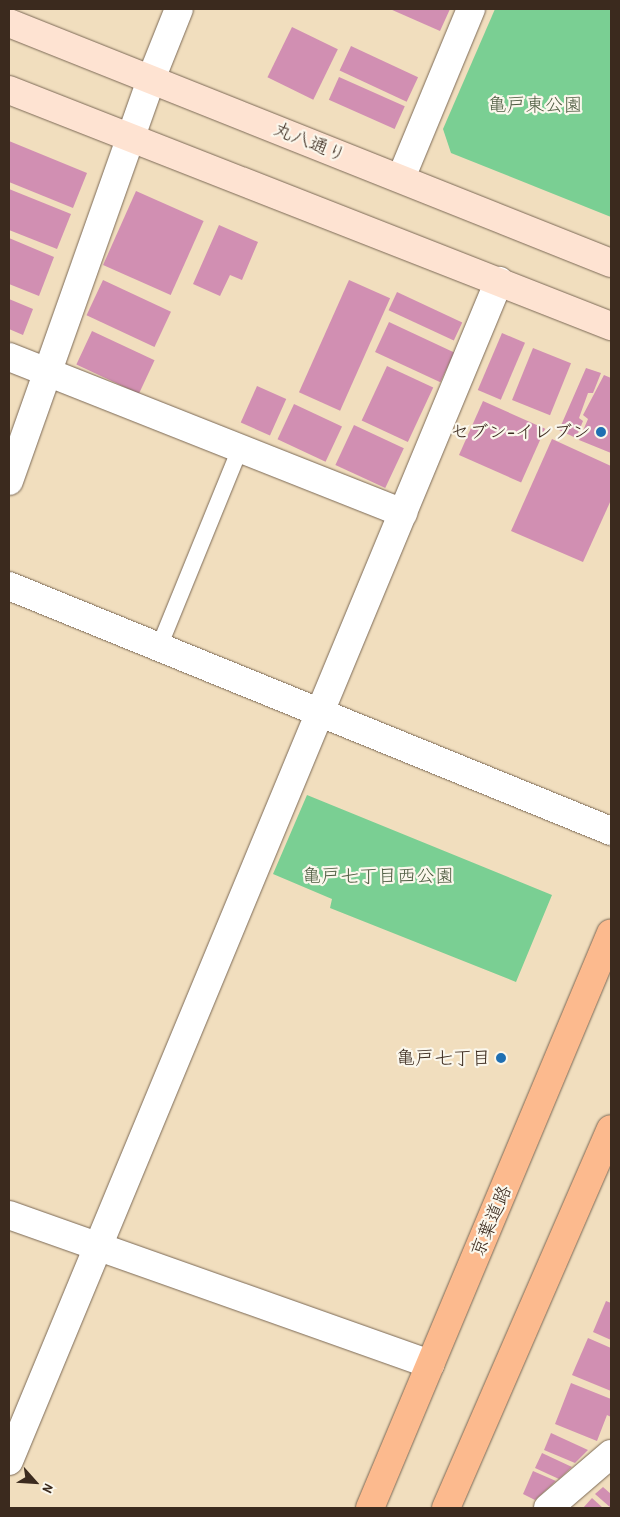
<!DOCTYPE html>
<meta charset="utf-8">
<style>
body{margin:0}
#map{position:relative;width:620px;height:1517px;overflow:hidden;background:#f1debe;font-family:"Patrick Hand","Klee One",sans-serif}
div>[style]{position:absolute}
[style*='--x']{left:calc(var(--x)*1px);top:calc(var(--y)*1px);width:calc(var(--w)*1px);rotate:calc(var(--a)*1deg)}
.green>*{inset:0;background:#7acf93}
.building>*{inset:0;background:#d18fb2;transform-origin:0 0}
.roads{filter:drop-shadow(0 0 1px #7b6956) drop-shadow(0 0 1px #7b6956)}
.lane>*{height:16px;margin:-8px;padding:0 8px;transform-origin:8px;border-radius:8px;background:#fff}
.street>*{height:28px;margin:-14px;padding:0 14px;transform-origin:14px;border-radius:14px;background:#fff}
.secondary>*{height:28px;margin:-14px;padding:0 14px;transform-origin:14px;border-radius:14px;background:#fee3d2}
.highway>*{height:28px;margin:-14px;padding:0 14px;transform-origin:14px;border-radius:14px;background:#fcba8e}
.dots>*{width:14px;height:14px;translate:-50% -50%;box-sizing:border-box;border:2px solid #fbf7ec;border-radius:50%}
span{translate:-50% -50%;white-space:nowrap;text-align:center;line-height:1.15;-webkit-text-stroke:4.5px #fbf7ec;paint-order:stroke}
.park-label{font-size:19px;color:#4e5c41}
.street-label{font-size:19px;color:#3b2a1e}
.poi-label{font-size:19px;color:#3b2a1e}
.right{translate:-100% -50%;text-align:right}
.frame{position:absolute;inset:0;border:10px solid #3b2a1e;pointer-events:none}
.north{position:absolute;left:10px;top:1457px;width:50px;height:50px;-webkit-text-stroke:4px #fbf7ec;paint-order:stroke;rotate:116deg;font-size:14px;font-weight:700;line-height:20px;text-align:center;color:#3b2a1e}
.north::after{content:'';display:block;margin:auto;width:18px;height:22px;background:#3b2a1e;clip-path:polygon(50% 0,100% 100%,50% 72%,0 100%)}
</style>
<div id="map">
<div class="green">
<i style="clip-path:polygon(495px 9px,611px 9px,611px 217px,451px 153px,443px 129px)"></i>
<i style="clip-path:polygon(307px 795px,552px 895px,516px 982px,330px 908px,332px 899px,273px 874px)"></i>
</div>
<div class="building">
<i style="clip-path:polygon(390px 9px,450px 9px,440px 31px)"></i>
<i style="left:292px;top:27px;width:51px;height:56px;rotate:26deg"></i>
<i style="left:351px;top:46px;width:74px;height:27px;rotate:25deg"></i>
<i style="left:339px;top:77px;width:72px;height:25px;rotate:24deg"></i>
<i style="clip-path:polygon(9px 141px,87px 173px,73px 208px,9px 182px)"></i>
<i style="clip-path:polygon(9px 189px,71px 214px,57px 249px,9px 230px)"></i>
<i style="left:136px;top:191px;width:74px;height:81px;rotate:24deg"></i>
<i style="clip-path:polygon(219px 225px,258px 242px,242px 280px,230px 275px,220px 296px,193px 284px)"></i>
<i style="clip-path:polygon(9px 238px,54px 257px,39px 296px,9px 284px)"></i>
<i style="left:103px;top:280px;width:75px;height:39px;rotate:25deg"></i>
<i style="left:349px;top:280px;width:45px;height:123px;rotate:24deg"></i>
<i style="left:397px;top:292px;width:72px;height:20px;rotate:25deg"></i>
<i style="clip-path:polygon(9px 299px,33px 309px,23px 335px,9px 329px)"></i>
<i style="left:389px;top:322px;width:72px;height:33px;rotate:25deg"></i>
<i style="left:92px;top:331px;width:69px;height:37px;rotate:25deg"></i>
<i style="left:502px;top:333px;width:25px;height:62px;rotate:23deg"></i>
<i style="left:533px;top:348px;width:41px;height:56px;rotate:22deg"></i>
<i style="left:387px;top:366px;width:51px;height:60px;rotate:25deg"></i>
<i style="clip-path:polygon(586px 368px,601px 373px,593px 393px,588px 393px,579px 418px,583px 421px,576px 438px,559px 430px)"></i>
<i style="clip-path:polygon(604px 375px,611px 378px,611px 453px,579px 440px,588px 419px,583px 415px)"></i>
<i style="left:257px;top:386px;width:32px;height:40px;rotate:24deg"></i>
<i style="left:483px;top:401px;width:68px;height:59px;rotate:24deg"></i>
<i style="left:294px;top:404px;width:53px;height:39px;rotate:25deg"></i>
<i style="left:354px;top:425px;width:55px;height:44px;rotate:25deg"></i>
<i style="clip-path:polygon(552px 439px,611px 466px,611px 500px,583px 562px,511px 531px)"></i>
<i style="clip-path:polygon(606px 1301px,611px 1303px,611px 1340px,593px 1332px)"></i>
<i style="clip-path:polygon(588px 1338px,611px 1348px,611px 1391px,572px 1375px)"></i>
<i style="clip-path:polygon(571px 1383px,611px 1399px,611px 1417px,607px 1415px,597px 1441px,555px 1424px)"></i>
<i style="clip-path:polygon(551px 1433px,588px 1450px,575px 1463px,544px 1450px)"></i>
<i style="clip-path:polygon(542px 1453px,572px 1467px,559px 1479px,535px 1468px)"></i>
<i style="clip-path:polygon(533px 1471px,556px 1481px,535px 1500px,523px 1494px)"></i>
<i style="clip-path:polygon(603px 1487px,611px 1494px,611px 1508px,595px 1494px)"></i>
<i style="clip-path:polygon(592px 1498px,603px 1508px,583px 1508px)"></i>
</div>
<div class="roads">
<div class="lane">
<i style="--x:159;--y:647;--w:214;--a:-67.8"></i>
</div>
<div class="street">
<i style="--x:401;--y:178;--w:183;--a:-67.5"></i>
<i style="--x:9;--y:357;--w:424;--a:21.6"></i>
<i style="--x:9;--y:481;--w:426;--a:-70.5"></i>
<i style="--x:151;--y:79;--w:75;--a:-68.2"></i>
<i style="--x:9;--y:586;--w:650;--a:22.15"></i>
<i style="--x:9;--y:1215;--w:447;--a:19.5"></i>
<i style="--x:9;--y:1461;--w:1278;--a:-67.45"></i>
<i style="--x:548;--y:1508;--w:83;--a:-40.6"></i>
</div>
<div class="secondary">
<i style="--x:9;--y:23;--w:648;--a:21.74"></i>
<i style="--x:9;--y:90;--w:647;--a:21.41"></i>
</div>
<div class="highway">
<i style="--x:370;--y:1508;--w:623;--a:-67.26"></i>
<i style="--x:446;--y:1508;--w:413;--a:-66.5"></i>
</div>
</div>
<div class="dots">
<i style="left:601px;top:432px;background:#1f6fb2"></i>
<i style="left:501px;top:1058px;background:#1f6fb2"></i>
</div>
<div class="park-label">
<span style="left:535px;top:105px">亀戸東公園</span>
<span style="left:378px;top:876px">亀戸七丁目西公園</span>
</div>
<div class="street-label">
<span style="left:310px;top:142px;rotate:22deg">丸八通り</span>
<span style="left:491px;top:1221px;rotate:-67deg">京葉道路</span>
</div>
<div class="poi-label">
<span class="right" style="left:591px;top:432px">セブン-イレブン</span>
<span class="right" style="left:491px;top:1058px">亀戸七丁目</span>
</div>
<div class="frame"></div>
<div class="north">N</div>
</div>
